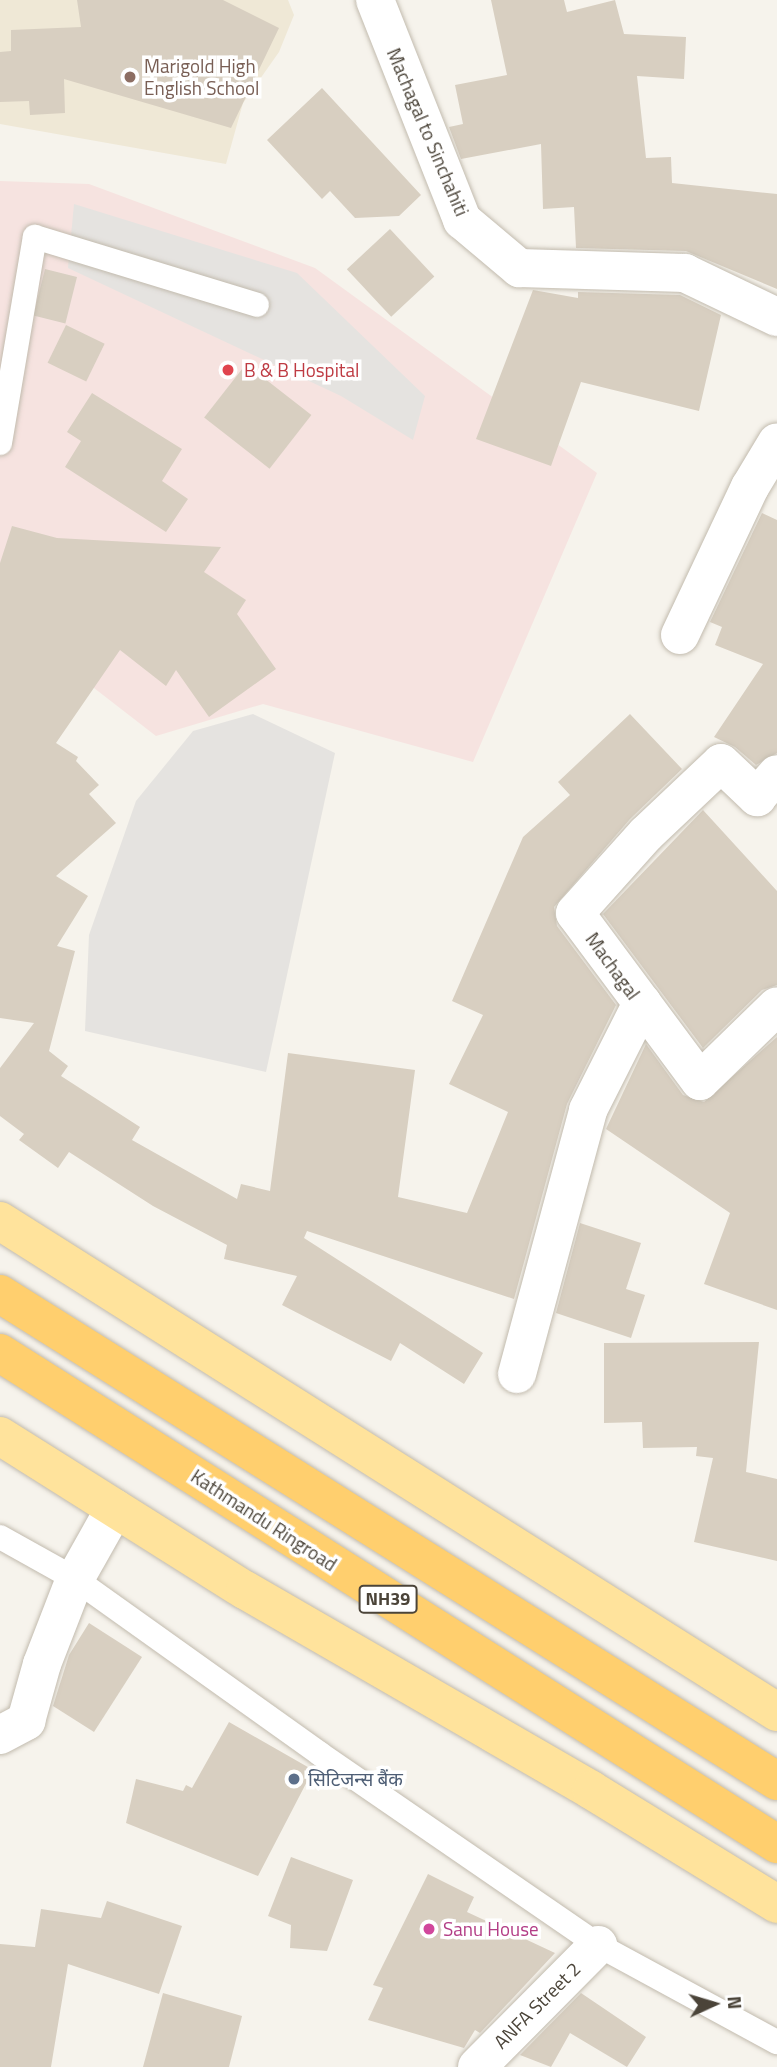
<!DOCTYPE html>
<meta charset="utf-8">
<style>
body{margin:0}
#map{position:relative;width:777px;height:2067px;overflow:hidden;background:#f6f3ec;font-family:"Titillium Web","Noto Sans Devanagari",sans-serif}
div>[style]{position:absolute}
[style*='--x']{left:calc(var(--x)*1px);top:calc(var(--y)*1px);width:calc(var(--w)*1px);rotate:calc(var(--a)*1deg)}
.education>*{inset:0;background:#efe8d6}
.medical>*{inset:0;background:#f6e3e0}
.parking>*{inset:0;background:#e5e3e0}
.building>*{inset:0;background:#d8cfc1;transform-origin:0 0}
.roads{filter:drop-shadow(0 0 2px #c2bbae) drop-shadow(0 0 2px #c2bbae)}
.lane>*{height:24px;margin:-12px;padding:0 12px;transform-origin:12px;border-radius:12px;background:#fff}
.street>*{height:38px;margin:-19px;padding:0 19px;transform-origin:19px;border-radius:19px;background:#fff}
.primary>*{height:38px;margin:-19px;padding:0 19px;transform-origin:19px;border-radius:19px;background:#ffe39c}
.highway>*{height:38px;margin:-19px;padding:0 19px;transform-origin:19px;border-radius:19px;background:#ffcf6e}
.dots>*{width:19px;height:19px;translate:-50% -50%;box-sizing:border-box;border:4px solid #fff;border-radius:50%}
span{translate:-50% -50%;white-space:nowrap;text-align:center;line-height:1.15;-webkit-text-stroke:7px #fff;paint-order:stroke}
.shield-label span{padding:2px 5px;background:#fff;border:2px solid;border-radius:5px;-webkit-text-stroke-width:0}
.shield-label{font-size:18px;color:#4b4439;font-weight:700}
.education-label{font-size:19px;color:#785e54}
.left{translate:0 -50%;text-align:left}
.street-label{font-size:19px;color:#4b4439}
.health-label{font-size:19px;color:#be3a42}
.service-label{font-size:19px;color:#4e5e75}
.hotel-label{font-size:19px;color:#b23c85}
.north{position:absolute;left:679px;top:1969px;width:70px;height:70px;-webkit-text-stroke:5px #fff;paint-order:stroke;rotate:86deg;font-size:19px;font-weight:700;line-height:28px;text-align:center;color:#4b4439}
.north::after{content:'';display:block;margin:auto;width:24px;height:32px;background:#4b4439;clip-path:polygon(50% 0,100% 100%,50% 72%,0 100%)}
</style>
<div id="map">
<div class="education">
<i style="clip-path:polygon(0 0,288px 0,294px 15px,279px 52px,243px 103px,226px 164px,0 124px)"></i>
</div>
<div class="medical">
<i style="clip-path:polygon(0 181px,89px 184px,315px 268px,597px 473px,473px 762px,263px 704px,156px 736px,41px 647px,0 701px)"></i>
</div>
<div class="parking">
<i style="clip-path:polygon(74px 204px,297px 273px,425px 396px,413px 440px,341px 396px,68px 268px)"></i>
<i style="clip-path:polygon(253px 714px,335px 753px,266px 1072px,85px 1031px,89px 935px,136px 801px,193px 731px)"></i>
</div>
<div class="building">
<i style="clip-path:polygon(77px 0,223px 0,279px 28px,231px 128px,64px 79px,65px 113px,30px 115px,29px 101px,0 102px,0 52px,11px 51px,11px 30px,81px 27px)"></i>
<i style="clip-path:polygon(491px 0,564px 0,567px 12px,615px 0,624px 34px,686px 37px,684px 79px,637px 76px,646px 158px,671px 157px,672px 183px,777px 194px,777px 289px,686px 251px,576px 248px,574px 207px,543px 209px,541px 144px,461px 159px,449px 127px,463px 124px,455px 85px,507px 75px)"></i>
<i style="clip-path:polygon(322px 88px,421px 195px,399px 216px,355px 218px,330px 191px,322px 199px,267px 140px)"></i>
<i style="left:390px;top:229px;width:65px;height:59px;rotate:47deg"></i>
<i style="left:45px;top:269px;width:33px;height:48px;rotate:14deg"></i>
<i style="clip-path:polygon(533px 290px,578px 298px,578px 292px,680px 295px,721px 315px,699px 411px,581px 382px,551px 466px,476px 439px)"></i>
<i style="left:66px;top:325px;width:43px;height:42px;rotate:26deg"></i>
<i style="left:246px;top:364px;width:83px;height:68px;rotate:38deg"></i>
<i style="clip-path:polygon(92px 393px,182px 449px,162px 481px,188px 499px,166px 532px,65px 467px,81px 441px,67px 432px)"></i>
<i style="clip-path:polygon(762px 513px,777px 520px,777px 753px,756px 765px,735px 747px,714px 737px,763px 664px,715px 645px,722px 627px,710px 622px)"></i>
<i style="clip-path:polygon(12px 526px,57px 538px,221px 547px,204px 572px,246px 600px,237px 614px,276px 669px,209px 717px,176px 670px,166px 686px,120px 650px,56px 743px,78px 757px,76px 761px,99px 785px,89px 794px,116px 823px,56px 876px,88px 896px,57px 946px,75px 951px,49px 1051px,68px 1066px,61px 1076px,140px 1127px,132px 1140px,237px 1199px,241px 1184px,270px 1191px,288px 1053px,415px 1070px,398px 1197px,467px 1213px,508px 1112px,449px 1084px,483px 1015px,452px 1001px,523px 837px,570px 795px,558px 782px,630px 714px,682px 769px,630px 819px,554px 907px,557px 926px,616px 1005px,567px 1104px,514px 1299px,307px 1231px,304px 1238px,483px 1353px,464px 1384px,400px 1343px,391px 1361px,282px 1305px,297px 1276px,224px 1259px,227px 1245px,153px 1206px,69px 1152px,58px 1168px,19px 1140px,24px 1134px,0 1116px,0 1068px,34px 1023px,0 1018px,0 563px)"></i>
<i style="clip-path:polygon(703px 810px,777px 891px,777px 985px,762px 990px,703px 1048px,603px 914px)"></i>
<i style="clip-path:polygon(777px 1037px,777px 1310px,704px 1284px,730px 1213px,606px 1129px,646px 1044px,683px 1095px,704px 1102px)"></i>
<i style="clip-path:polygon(580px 1223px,641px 1243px,626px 1289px,645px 1295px,631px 1338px,556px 1313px)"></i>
<i style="clip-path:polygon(759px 1342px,746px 1472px,777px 1479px,777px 1561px,694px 1542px,713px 1458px,696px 1456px,697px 1447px,643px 1448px,642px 1422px,604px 1423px,604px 1343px)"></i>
<i style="clip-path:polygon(89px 1623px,142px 1657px,94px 1732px,53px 1706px,69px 1655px)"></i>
<i style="clip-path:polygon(229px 1722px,313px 1770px,258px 1876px,126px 1823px,136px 1779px,183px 1791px,186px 1785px,192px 1788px)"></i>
<i style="clip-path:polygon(291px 1857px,353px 1880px,327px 1951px,290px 1948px,291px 1925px,268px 1916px)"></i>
<i style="clip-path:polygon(428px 1874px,474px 1897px,467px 1912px,555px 1953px,480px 2033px,475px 2030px,464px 2048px,368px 2020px,383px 1988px,373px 1985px)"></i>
<i style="clip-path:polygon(107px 1901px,182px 1926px,159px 1994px,68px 1964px,51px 2067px,0 2067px,0 1944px,35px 1947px,41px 1909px,101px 1918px)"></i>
<i style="clip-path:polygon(163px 1993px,242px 2016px,229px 2067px,143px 2067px)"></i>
<i style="clip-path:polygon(581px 1993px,646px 2037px,627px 2067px,570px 2033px,551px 2067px,520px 2055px)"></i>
</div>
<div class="roads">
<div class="lane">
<i style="--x:0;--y:443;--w:209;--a:-80.4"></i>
<i style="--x:35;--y:237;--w:232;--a:17"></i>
<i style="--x:0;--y:1537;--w:86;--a:29.2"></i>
<i style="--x:75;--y:1579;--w:301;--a:35.5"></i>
<i style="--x:320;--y:1754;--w:337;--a:34.5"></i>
<i style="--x:598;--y:1945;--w:204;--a:28.5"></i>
</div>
<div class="street">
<i style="--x:375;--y:0;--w:237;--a:68.4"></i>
<i style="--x:462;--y:220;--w:75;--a:40.1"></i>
<i style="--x:519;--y:268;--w:166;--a:1.7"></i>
<i style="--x:685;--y:273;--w:102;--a:25.6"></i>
<i style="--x:680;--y:635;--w:164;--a:-64.7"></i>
<i style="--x:750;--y:487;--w:52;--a:-59"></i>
<i style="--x:642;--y:1003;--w:97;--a:53.4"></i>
<i style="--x:700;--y:1081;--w:107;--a:-44.2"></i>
<i style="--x:517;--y:1374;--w:273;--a:-74.9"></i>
<i style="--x:588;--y:1110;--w:120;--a:-63.2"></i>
<i style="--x:642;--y:1003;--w:112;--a:-126.7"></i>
<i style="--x:575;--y:913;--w:106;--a:-48.1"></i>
<i style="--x:646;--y:834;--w:103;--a:-43.4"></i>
<i style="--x:721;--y:763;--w:50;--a:43.4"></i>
<i style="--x:757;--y:797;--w:30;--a:-49"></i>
<i style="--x:0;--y:1735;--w:30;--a:-28"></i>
<i style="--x:26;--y:1721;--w:59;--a:-74.3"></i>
<i style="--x:42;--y:1664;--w:91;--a:-68.8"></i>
<i style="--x:75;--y:1579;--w:81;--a:-60.6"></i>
<i style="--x:477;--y:2067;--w:172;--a:-45.2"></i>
</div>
<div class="primary">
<i style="--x:0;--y:1221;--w:919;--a:32.29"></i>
<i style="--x:0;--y:1436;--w:289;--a:32.2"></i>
<i style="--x:245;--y:1590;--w:400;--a:30"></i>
<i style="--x:591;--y:1790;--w:218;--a:31.5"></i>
</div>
<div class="highway">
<i style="--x:0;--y:1294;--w:917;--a:32.08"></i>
<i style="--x:0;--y:1353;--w:919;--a:32.29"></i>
</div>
</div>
<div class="dots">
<i style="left:130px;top:77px;background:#8d6e63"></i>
<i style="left:228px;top:370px;background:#e0444e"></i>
<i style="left:294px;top:1779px;background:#5c6f8a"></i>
<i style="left:429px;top:1929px;background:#d1479c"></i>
</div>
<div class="shield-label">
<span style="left:388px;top:1599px">NH39</span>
</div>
<div class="education-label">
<span class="left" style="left:144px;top:77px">Marigold High<br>English School</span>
</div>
<div class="street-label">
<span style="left:428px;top:132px;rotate:67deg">Machagal to Sinchahiti</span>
<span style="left:613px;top:966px;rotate:54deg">Machagal</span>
<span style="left:264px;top:1520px;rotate:33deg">Kathmandu Ringroad</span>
<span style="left:537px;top:2005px;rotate:-45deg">ANFA Street 2</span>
</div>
<div class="health-label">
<span class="left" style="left:244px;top:370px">B &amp; B Hospital</span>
</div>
<div class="service-label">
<span class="left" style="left:308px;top:1779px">सिटिजन्स बैंक</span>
</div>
<div class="hotel-label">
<span class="left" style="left:443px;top:1929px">Sanu House</span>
</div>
<div class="north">N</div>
</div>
